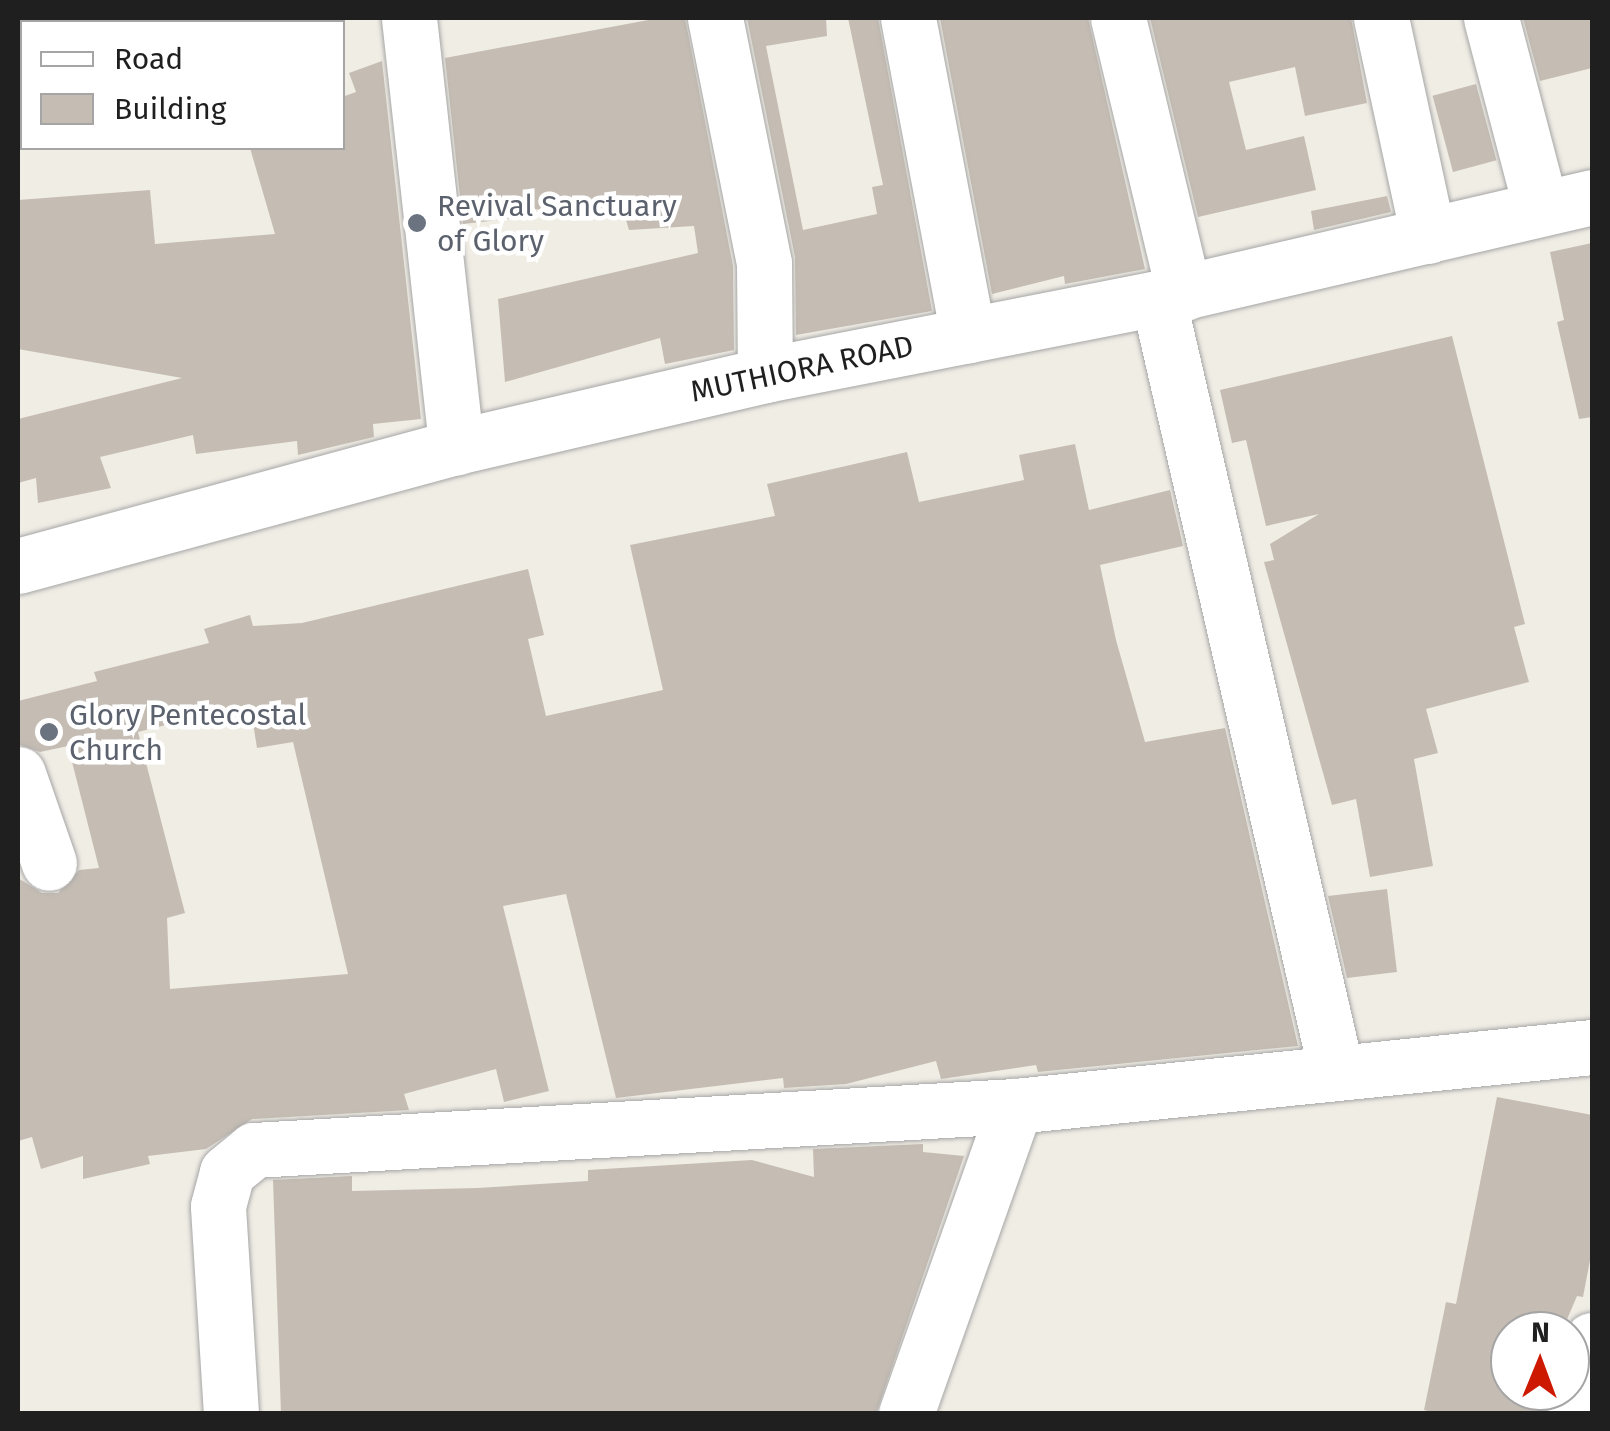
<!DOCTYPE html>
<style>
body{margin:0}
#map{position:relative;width:1610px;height:1431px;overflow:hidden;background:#f0ede5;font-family:"Fira Sans",sans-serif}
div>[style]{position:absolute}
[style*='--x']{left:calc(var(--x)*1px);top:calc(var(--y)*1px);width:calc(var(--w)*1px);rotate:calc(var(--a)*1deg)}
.building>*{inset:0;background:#c5bdb4;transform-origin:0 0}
.roads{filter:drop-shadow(0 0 2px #a6a6a6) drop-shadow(0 0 2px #a6a6a6)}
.minor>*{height:55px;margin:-27.5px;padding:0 27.5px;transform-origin:27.5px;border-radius:27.5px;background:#fff}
.dots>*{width:28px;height:28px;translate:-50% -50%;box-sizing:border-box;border:5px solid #fff;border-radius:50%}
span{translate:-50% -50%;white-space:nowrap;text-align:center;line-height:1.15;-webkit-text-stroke:9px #fff;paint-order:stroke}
.worship-label{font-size:30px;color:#5b616d}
.left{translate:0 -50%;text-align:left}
.street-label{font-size:30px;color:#1f1f1f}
.frame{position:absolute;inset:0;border:20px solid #1f1f1f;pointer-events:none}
.legend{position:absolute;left:20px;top:20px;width:325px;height:130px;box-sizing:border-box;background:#fff;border:2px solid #a5a5a5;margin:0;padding:12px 18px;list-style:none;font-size:30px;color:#1f1f1f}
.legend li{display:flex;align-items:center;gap:20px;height:50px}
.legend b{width:50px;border:2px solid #a5a5a5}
.north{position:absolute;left:1490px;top:1311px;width:100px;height:100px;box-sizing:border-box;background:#fff;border:2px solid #a5a5a5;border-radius:50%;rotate:1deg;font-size:28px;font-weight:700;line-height:40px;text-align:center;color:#1f1f1f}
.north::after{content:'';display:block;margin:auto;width:35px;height:45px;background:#cd1900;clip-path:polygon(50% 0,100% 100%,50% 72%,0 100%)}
</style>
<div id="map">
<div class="building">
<i style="clip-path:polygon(659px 18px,685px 18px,733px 266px,734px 350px,665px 364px,660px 338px,505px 382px,498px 299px,698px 253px,694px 226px,629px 230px,622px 207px,516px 210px,517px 218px,463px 224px,445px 58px)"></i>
<i style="clip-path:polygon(747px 18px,826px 18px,827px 36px,766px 46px,803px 230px,877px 214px,872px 187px,883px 185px,848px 18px,878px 18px,932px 311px,796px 335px,795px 257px)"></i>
<i style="clip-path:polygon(940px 18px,1088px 18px,1145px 269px,1065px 284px,1064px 276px,992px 294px)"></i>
<i style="clip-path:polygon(1150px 18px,1351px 18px,1367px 103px,1305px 116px,1295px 67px,1229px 82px,1246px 150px,1304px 136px,1316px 190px,1198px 217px)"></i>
<i style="clip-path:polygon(1523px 18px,1592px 18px,1592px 68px,1540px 81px)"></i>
<i style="clip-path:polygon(382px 61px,421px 419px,373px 424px,374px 437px,298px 455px,297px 441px,196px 454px,193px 435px,100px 457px,111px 488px,38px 503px,36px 478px,18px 483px,18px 419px,182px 378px,18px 349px,18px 200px,150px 190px,155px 244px,275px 234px,250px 148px,342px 148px,342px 97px,356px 92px,349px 73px)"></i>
<i style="left:1476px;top:84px;width:79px;height:45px;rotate:75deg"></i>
<i style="clip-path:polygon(1387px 196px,1391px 212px,1314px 230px,1311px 211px)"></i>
<i style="clip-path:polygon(1592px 243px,1592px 417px,1579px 419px,1557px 322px,1564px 320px,1550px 252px)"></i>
<i style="clip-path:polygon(1452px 336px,1525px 624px,1514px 627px,1529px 682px,1426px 709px,1438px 753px,1414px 759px,1433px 866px,1370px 877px,1356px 799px,1332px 805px,1264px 562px,1274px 560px,1270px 544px,1319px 514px,1266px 526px,1246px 440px,1232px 443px,1220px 390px)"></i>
<i style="clip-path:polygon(evenodd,1075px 444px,1089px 510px,1170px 490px,1183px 546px,1100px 565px,1116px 640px,1145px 742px,1225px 728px,1298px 1046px,1038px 1072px,1036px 1065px,941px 1079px,936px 1061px,846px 1084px,784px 1088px,783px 1078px,616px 1098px,566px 894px,503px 906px,549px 1091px,504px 1102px,496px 1069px,404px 1094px,409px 1110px,252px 1119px,206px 1149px,148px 1156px,150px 1164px,83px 1179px,83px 1156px,41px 1169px,32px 1137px,18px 1141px,18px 878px,42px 893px,58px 893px,79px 870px,99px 868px,68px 746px,40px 752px,18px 744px,18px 701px,97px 681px,94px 672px,209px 643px,204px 629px,250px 615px,253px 626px,302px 623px,528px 569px,544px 635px,528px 639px,546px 716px,663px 690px,630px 545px,775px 516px,767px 484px,907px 452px,919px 502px,1024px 480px,1019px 455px,1075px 444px,250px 704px,257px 748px,293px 742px,348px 974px,170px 989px,167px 918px,185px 913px,138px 732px,250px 704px)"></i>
<i style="clip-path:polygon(1387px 889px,1397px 972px,1347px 978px,1328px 896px)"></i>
<i style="clip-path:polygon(1497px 1097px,1592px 1115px,1592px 1250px,1583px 1297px,1577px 1296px,1562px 1331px,1510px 1331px,1510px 1391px,1548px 1391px,1545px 1414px,1442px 1414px,1424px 1410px,1446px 1302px,1456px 1304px)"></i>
<i style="clip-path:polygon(923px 1144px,923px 1152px,964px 1156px,876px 1414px,281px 1414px,273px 1180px,352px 1176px,352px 1191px,477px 1188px,588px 1181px,588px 1170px,752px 1160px,814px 1177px,813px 1149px)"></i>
</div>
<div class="roads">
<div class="minor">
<i style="--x:409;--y:18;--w:432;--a:83.7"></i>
<i style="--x:715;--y:18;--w:250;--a:78.7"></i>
<i style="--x:764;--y:263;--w:112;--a:89.5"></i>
<i style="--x:908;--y:18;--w:323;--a:79.3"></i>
<i style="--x:1118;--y:18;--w:283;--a:76.5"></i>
<i style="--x:1381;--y:18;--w:223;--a:77.8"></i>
<i style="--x:1491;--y:18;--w:196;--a:75.3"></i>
<i style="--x:1158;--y:298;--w:793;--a:77.03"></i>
<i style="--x:18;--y:566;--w:454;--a:-15.2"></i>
<i style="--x:456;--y:447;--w:317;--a:-13.1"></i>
<i style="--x:765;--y:375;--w:400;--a:-11.1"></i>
<i style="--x:1158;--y:298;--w:446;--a:-13.1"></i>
<i style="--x:18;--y:774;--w:94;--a:70.8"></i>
<i style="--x:231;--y:1414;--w:208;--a:-93.6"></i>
<i style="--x:218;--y:1206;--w:35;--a:-75"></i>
<i style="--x:227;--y:1172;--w:35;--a:-39"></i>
<i style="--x:254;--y:1150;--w:762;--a:-3.31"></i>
<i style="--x:1015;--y:1106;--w:580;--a:-5.84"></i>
<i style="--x:906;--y:1414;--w:327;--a:-70.5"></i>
<i style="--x:1575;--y:1414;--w:76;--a:-77.1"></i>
</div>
</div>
<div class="dots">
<i style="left:417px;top:223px;background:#6b7280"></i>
<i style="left:49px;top:732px;background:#6b7280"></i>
</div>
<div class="worship-label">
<span class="left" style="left:437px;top:223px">Revival Sanctuary<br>of Glory</span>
<span class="left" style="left:69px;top:732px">Glory Pentecostal<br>Church</span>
</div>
<div class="street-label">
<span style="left:802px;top:369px;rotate:-12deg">MUTHIORA ROAD</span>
</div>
<div class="frame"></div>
<ul class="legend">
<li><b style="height:12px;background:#fff"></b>Road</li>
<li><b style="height:28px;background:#c5bdb4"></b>Building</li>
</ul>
<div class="north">N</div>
</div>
